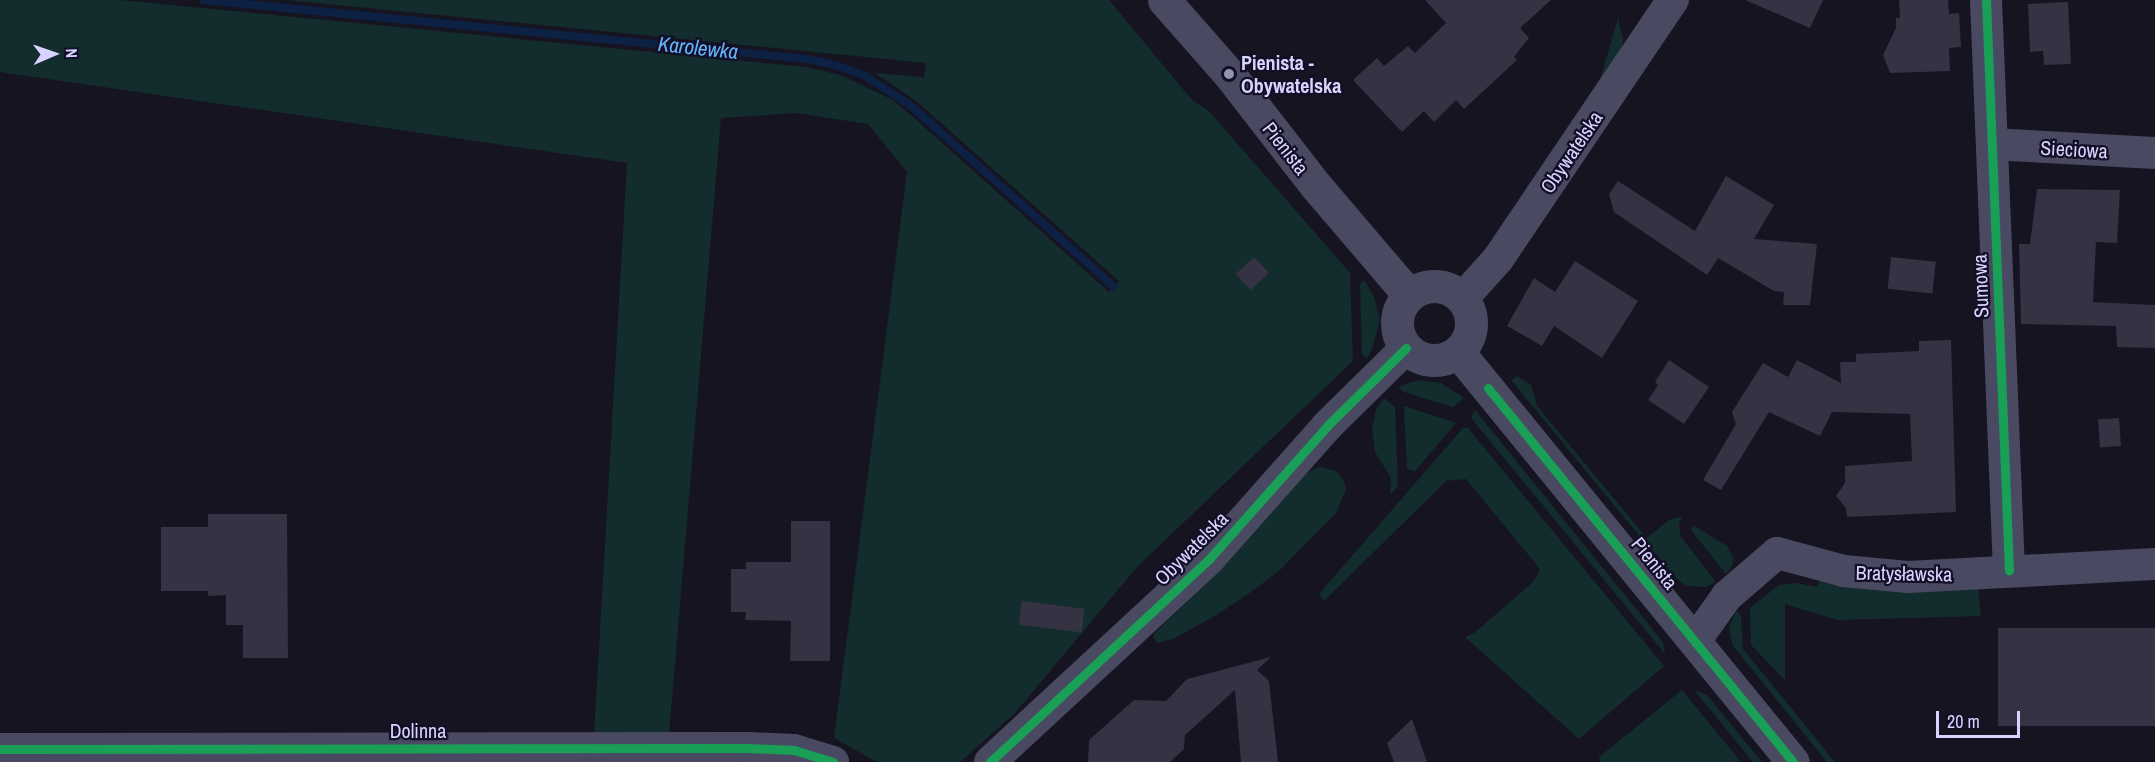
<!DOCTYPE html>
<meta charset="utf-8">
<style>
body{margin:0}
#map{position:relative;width:2155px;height:762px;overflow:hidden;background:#161421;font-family:"Archivo Narrow",sans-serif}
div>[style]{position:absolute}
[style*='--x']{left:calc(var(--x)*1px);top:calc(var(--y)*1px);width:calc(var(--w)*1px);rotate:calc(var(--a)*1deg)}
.green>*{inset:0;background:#132c2d}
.stream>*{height:8px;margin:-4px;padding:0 4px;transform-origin:4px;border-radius:4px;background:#0d2144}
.building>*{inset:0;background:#343243;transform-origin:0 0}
.minor>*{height:32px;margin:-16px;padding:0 16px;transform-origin:16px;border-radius:16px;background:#4a4962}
.tertiary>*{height:33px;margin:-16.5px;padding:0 16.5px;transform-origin:16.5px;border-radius:16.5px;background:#4a4962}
.tertiary>.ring{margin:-16.5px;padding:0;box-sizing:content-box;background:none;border:33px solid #4a4962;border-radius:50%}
.cycleway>*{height:9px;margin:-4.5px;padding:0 4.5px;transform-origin:4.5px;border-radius:4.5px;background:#1a9f57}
.dots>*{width:16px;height:16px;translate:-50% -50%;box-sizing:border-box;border:3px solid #130f26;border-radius:50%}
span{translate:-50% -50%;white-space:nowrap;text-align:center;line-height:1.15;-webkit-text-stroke:4.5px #130f26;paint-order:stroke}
.poi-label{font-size:20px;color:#d9d4ff;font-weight:700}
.left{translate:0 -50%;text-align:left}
.street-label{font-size:20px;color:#d9d4ff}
.water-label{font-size:21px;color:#62b6ff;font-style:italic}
.north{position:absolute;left:24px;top:24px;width:60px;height:60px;-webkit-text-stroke:4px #130f26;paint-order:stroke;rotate:88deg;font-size:16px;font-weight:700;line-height:24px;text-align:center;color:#d9d4ff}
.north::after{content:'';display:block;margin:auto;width:21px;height:27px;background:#d9d4ff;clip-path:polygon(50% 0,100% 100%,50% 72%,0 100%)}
.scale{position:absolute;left:1936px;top:711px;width:84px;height:27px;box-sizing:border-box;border:3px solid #d9d4ff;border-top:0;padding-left:8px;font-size:18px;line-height:21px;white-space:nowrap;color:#d9d4ff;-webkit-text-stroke:4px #130f26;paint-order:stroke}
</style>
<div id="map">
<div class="green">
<i style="clip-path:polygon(0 0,120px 0,806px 67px,840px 75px,893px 100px,911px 115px,1109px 292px,1119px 281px,916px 101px,875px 73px,924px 77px,926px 63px,286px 0,1109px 0,1192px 100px,1209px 111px,1350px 273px,1353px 361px,1137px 567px,1015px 713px,960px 762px,877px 762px,834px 738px,907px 172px,868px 124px,796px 113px,721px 118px,669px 735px,594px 735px,627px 163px,0 72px)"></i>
<i style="clip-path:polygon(1618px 18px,1623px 40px,1622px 49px,1599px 83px)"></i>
<i style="clip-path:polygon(1364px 280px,1374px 296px,1380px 320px,1373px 346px,1367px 359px,1362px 354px,1360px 285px)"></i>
<i style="clip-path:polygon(1517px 376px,1531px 385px,1537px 406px,1645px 536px,1642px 539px,1511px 380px)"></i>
<i style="clip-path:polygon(1418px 380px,1441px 383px,1464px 398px,1453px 407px,1404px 392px,1398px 387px)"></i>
<i style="clip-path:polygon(1384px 398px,1395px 407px,1398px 486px,1390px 495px,1391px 478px,1375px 452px,1372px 430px,1376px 409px)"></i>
<i style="clip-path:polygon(1404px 406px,1456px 423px,1415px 471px,1407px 469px)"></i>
<i style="clip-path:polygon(1475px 410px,1663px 642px,1665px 654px,1471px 418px)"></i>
<i style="clip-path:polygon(1463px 428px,1468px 428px,1664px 666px,1579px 739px,1465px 637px,1474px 633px,1534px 581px,1540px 569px,1466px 479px,1446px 481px,1324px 601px,1319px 594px)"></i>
<i style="clip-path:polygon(1320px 467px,1337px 471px,1344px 481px,1346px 490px,1335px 514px,1281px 569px,1254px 590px,1215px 616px,1173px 639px,1157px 643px,1153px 635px,1225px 564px,1301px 475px)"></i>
<i style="clip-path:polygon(1676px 518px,1682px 518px,1679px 524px,1681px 537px,1716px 582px,1705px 587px,1687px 586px,1679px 581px,1644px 540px,1669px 520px)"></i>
<i style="clip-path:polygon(1693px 525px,1727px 546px,1734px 559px,1732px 566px,1726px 574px,1691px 530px)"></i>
<i style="clip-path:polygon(1820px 579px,1978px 587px,1981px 616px,1838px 620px,1785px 604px,1785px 680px,1751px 645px,1750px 608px,1779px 585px,1796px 583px,1817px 587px)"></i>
<i style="clip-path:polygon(1737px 610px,1741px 617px,1743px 649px,1835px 762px,1827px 762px,1733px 646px,1729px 627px)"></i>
<i style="clip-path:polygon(1682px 690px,1741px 762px,1600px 762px,1599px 757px)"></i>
<i style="clip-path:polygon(1694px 690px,1707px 695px,1762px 762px,1753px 762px)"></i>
</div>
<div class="stream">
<i style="--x:204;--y:0;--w:607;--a:5.58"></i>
<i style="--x:808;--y:59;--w:31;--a:13"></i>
<i style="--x:838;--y:66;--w:29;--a:20"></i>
<i style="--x:865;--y:76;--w:54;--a:32.8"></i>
<i style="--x:910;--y:105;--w:273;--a:41.7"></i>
</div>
<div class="building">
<i style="clip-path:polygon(1425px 0,1551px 0,1520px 28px,1529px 38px,1514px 57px,1517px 60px,1464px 109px,1456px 100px,1434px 122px,1424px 111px,1402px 132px,1353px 80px,1377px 58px,1384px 66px,1408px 46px,1415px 53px,1446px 23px)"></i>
<i style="clip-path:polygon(1745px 0,1823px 0,1810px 28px)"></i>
<i style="clip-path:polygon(1899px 0,1948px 0,1949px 14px,1959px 13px,1961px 47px,1949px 48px,1950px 71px,1890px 73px,1883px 55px,1896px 28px,1896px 18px,1900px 18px)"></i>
<i style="clip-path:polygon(2068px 2px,2071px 64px,2044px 65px,2043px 51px,2030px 52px,2028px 4px)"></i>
<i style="clip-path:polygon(1726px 176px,1774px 205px,1754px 239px,1817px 244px,1810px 305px,1783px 305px,1784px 292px,1774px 291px,1718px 258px,1707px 275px,1614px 212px,1609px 194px,1618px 181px,1695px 231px)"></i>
<i style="clip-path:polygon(2037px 189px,2120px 190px,2117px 243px,2096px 242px,2093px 302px,2155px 305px,2155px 348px,2117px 347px,2116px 326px,2021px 324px,2019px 244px,2030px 244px)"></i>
<i style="left:1254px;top:257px;width:22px;height:25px;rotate:47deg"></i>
<i style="left:1891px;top:257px;width:45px;height:32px;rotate:6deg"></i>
<i style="clip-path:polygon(1575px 261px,1638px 301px,1602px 358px,1554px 326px,1542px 346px,1507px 326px,1534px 278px,1555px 292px)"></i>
<i style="clip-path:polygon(1951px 340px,1956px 512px,1847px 517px,1846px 508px,1836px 496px,1845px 483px,1845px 466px,1912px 461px,1910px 414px,1832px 412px,1820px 436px,1769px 412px,1721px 490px,1703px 480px,1736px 424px,1732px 412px,1763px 363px,1788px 377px,1797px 360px,1841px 383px,1840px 362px,1856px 362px,1856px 354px,1919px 351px,1919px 341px)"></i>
<i style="clip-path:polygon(1669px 360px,1709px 387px,1684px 424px,1648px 400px,1658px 385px,1655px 382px)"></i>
<i style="left:2119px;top:418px;width:28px;height:21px;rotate:86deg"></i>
<i style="clip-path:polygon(208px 514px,287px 514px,288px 658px,243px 658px,243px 625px,226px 625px,226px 595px,208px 596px,208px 591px,161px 591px,161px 527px,208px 527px)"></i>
<i style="clip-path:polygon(791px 521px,830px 521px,830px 661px,790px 661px,791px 621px,745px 620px,746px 612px,731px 612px,731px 569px,746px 569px,746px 562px,791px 562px)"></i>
<i style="left:1022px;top:601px;width:63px;height:24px;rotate:7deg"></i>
<i style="left:2155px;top:628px;width:98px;height:157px;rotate:90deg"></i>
<i style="clip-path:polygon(1271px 657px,1257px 670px,1269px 681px,1278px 762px,1241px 762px,1235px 690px,1185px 735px,1184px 749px,1170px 762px,1088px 762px,1089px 740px,1134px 700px,1166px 701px,1187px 679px)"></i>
<i style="clip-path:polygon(1412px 719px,1427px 762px,1394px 762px,1387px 743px)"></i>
</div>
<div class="minor">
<i style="--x:1986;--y:0;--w:571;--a:87.69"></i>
<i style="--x:1992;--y:144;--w:163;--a:3.2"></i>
<i style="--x:1462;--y:299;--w:54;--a:-48"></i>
<i style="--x:1498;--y:259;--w:313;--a:-56"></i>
<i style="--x:1695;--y:641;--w:55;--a:-54.6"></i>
<i style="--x:1727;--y:596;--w:66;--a:-40.7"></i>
<i style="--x:1777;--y:553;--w:69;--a:15"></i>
<i style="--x:1844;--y:571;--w:64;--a:5.4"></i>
<i style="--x:1908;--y:577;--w:247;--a:-3"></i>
<i style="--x:0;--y:749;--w:747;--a:-0.08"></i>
<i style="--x:747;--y:748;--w:47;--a:2.4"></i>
<i style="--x:794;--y:750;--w:41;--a:17.1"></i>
<i style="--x:990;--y:762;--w:300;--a:-42.8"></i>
<i style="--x:1210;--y:558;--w:176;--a:-48.4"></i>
<i style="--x:1327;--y:426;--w:111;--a:-44.6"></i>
</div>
<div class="tertiary">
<i style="--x:1164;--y:0;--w:98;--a:48.7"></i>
<i style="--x:1229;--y:74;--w:142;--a:52.2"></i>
<i style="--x:1316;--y:186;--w:143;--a:49.5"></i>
<i class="ring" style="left:1397px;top:286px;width:41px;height:41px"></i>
<i style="--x:1458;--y:352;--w:529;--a:50.75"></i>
</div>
<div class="cycleway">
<i style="--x:1986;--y:0;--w:571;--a:87.69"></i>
<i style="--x:1488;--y:388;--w:483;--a:50.8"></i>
<i style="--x:0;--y:749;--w:747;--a:-0.08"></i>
<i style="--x:747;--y:748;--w:47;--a:2.4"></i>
<i style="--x:794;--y:750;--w:41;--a:17.1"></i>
<i style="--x:990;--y:762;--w:300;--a:-42.8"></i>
<i style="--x:1210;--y:558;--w:176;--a:-48.4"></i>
<i style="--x:1327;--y:426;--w:111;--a:-44.6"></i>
</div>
<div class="dots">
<i style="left:1229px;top:74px;background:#9591b1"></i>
</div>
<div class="poi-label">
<span class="left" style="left:1241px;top:74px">Pienista -<br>Obywatelska</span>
</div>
<div class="street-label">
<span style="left:1286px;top:148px;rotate:52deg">Pienista</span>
<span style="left:2074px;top:149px;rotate:3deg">Sieciowa</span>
<span style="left:1571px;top:152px;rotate:-56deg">Obywatelska</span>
<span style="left:1980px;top:286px;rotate:-92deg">Sumowa</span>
<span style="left:1191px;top:548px;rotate:-45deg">Obywatelska</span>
<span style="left:1655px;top:563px;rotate:51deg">Pienista</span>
<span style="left:1904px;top:573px;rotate:1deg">Bratysławska</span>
<span style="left:418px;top:730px">Dolinna</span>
</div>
<div class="water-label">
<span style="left:698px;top:48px;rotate:6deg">Karolewka</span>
</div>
<div class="north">N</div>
<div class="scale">20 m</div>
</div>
